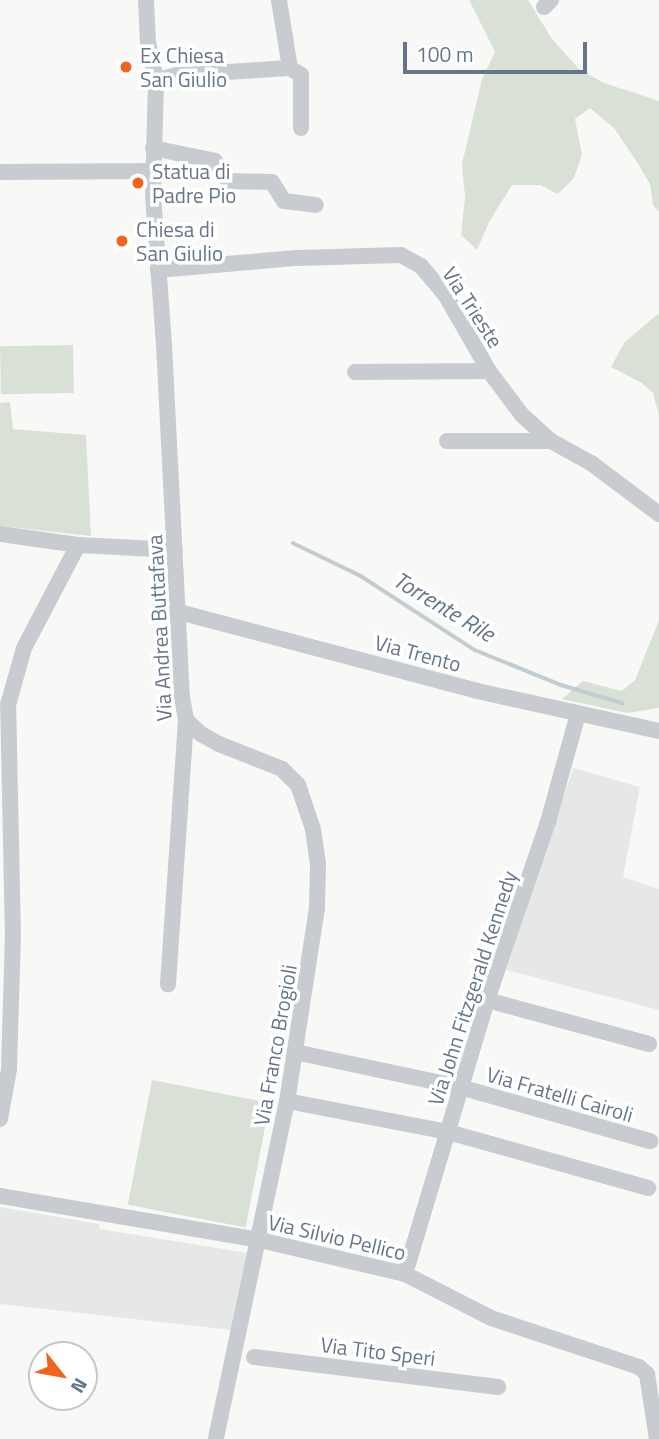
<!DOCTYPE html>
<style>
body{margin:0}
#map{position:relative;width:659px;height:1439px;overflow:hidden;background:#f8f9f6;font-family:"Titillium Web",sans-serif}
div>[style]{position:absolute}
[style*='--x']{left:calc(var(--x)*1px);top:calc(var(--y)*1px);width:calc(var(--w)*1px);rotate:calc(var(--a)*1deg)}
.built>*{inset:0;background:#e6e8e7}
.green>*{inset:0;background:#d9e1d6;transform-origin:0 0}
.stream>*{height:3.5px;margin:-1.75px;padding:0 1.75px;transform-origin:1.75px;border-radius:1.75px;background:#c2cdd3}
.minor>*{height:16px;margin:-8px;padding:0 8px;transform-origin:8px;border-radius:8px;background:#c8ccd0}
.dots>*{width:19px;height:19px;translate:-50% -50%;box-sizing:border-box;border:4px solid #fff;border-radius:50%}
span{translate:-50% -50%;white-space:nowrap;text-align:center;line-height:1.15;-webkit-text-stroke:7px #fff;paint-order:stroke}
.poi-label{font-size:21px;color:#65768a}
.left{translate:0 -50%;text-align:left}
.street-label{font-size:21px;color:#65768a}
.water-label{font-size:23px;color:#617785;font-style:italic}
.north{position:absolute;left:28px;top:1341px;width:70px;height:70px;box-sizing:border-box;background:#fff;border:2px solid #c1c8d0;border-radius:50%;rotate:121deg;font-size:19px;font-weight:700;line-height:28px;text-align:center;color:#65768a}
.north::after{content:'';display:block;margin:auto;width:24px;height:32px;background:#f2641c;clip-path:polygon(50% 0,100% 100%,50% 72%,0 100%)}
.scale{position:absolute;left:403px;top:42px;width:184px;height:32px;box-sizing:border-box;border:4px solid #65768a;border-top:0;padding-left:9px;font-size:21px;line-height:24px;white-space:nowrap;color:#65768a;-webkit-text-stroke:5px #fff;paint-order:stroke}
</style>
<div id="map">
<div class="built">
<i style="clip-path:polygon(573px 768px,640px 787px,623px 877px,659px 889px,659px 1010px,506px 970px)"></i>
<i style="clip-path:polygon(0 1207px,99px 1224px,100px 1229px,248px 1253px,232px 1330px,0 1304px)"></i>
</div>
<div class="green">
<i style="clip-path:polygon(469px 0,528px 0,552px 39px,579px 69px,604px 83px,659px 101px,659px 212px,653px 205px,650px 184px,637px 162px,614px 128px,590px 108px,575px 119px,582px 155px,574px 178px,558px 194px,540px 185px,512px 185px,489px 222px,477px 250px,461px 235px,465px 197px,462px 164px,482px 79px,495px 52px)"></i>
<i style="clip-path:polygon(659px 313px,659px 416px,653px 393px,642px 383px,611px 367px,624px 343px)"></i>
<i style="left:73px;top:345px;width:48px;height:73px;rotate:89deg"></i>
<i style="clip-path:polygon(10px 402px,13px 429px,86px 435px,91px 536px,0 526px,0 403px)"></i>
<i style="clip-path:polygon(659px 620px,659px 708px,627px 713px,562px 699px,583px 681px,622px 691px,635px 680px)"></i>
<i style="left:152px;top:1080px;width:120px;height:127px;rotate:11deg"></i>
</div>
<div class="stream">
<i style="--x:293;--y:543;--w:76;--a:25.9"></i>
<i style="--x:361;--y:576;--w:136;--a:33"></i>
<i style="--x:475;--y:650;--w:93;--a:22.1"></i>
<i style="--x:561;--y:685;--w:64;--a:16.4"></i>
</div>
<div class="minor">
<i style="--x:146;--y:0;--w:42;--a:87.3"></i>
<i style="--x:148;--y:42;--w:39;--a:78"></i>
<i style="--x:156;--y:80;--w:115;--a:91.5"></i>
<i style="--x:153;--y:195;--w:149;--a:85.8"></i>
<i style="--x:164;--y:344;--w:353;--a:87.1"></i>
<i style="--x:182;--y:697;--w:23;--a:80"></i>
<i style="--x:186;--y:720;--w:265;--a:93.9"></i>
<i style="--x:544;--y:7;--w:10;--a:-45"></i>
<i style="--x:290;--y:68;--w:13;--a:32"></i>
<i style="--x:301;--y:75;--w:53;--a:90"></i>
<i style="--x:156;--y:80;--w:22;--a:-13"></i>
<i style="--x:177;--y:75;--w:113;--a:-3.5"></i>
<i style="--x:290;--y:68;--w:69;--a:-99.2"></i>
<i style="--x:153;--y:148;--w:63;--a:11.8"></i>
<i style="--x:215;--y:161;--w:24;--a:57"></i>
<i style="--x:228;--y:181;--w:44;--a:1.3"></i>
<i style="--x:272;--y:182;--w:22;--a:58"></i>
<i style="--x:284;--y:201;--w:32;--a:7"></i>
<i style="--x:0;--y:172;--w:152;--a:-0.4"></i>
<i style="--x:158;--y:270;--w:139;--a:-5"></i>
<i style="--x:296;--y:258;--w:105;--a:-1.6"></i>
<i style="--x:401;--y:255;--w:23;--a:29"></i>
<i style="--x:421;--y:266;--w:39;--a:50"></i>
<i style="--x:446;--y:296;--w:86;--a:60.2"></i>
<i style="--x:489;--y:371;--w:55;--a:53.1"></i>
<i style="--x:522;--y:415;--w:39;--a:42"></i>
<i style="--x:551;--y:441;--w:46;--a:28.8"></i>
<i style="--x:591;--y:463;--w:85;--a:36.9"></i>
<i style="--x:355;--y:372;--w:134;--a:-0.4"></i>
<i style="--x:447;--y:441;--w:104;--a:0"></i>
<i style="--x:0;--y:534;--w:79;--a:8"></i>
<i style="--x:78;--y:545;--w:97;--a:3"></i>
<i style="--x:179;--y:612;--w:308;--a:14.8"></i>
<i style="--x:477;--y:691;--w:186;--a:12.4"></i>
<i style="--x:186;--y:720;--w:21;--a:43"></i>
<i style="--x:201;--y:734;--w:21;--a:29"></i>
<i style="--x:219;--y:744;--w:68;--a:21.6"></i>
<i style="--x:282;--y:769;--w:23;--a:45"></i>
<i style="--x:298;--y:785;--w:46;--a:71.2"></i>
<i style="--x:313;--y:829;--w:34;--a:82"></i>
<i style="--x:318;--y:863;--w:45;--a:91.3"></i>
<i style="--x:317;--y:908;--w:195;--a:98.8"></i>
<i style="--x:287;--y:1101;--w:345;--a:101.9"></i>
<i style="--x:487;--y:1000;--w:168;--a:15.2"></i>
<i style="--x:295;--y:1052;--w:169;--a:12"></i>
<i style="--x:460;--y:1087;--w:198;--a:15.9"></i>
<i style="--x:287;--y:1101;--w:164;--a:10.9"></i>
<i style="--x:448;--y:1132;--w:208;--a:15.6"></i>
<i style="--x:0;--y:1119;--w:51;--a:-79.8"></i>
<i style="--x:9;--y:1069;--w:131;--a:-88.3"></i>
<i style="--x:13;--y:938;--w:233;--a:-91.2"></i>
<i style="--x:8;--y:705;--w:59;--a:-74.3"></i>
<i style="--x:24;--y:648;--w:116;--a:-62.3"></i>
<i style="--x:0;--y:1196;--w:264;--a:9.6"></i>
<i style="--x:260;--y:1240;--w:149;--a:13.2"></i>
<i style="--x:405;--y:1274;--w:97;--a:27.1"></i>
<i style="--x:491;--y:1318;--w:156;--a:18.3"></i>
<i style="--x:639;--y:1367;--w:11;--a:41"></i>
<i style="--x:647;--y:1374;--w:66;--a:81.3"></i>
<i style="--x:405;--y:1274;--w:286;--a:-73.3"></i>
<i style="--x:487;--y:1000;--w:188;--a:-71.1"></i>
<i style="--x:548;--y:822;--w:112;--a:-74.5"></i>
<i style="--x:254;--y:1357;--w:246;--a:7"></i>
</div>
<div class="dots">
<i style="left:126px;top:67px;background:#f2641c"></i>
<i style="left:138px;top:183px;background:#f2641c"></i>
<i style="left:122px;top:241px;background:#f2641c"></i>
</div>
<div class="poi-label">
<span class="left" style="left:140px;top:67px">Ex Chiesa<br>San Giulio</span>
<span class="left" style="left:152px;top:183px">Statua di<br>Padre Pio</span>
<span class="left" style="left:136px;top:241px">Chiesa di<br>San Giulio</span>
</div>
<div class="street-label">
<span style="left:473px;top:307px;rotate:57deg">Via Trieste</span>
<span style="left:159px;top:628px;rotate:-93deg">Via Andrea Buttafava</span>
<span style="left:418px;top:653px;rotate:15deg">Via Trento</span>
<span style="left:472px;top:988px;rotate:-72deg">Via John Fitzgerald Kennedy</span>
<span style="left:275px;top:1045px;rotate:-80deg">Via Franco Brogioli</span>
<span style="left:560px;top:1094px;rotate:16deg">Via Fratelli Cairoli</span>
<span style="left:337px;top:1237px;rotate:13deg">Via Silvio Pellico</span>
<span style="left:378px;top:1351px;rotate:7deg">Via Tito Speri</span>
</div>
<div class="water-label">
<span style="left:444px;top:607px;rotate:31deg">Torrente Rile</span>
</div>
<div class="north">N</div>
<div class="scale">100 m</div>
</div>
